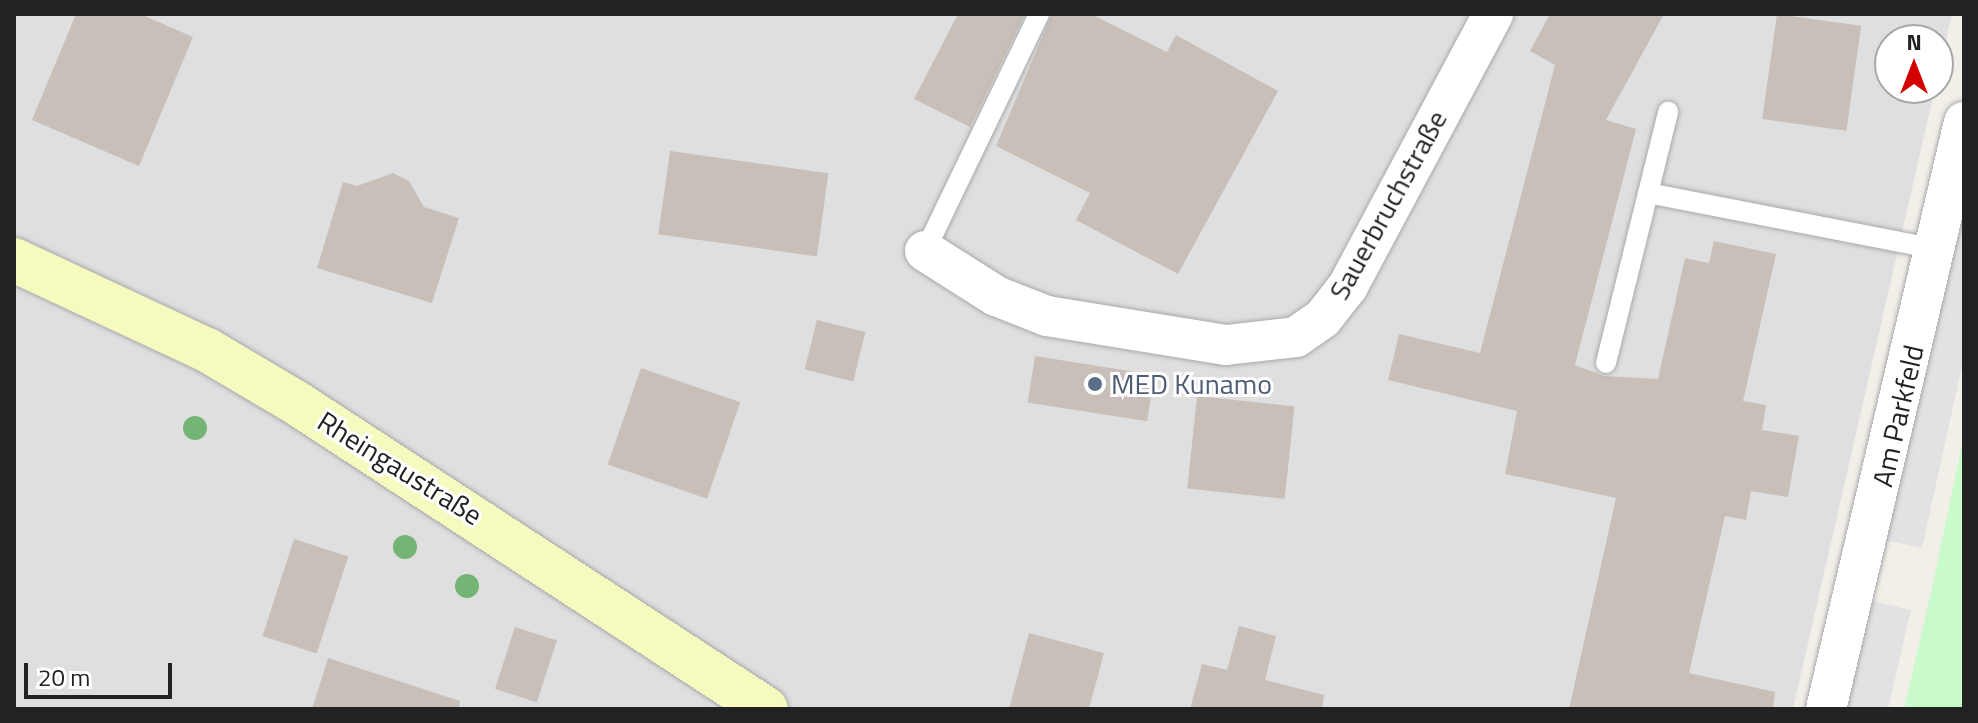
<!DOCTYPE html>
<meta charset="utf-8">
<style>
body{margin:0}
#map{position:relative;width:1978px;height:723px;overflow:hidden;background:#f2efe9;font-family:"Titillium Web",sans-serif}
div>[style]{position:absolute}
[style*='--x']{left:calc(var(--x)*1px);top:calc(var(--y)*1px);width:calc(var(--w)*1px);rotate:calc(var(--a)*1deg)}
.residential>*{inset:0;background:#e0dfdf}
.park>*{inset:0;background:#c8facc}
.parking>*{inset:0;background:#e2e2e2;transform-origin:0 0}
.building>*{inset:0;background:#c7bfb8;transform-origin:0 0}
.roads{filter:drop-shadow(0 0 2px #a9a9a9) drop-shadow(0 0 2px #a9a9a9)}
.lane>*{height:20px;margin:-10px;padding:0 10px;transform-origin:10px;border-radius:10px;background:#fff}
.street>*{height:40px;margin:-20px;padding:0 20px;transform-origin:20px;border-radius:20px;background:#fff}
.secondary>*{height:44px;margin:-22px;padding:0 22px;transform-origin:22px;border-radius:22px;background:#f7fabf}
.trees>*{width:24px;height:24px;margin:-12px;border-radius:50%;background:#74b475}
.dots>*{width:22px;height:22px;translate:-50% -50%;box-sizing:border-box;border:4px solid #fff;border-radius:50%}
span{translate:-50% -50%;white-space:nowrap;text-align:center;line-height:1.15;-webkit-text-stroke:6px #fff;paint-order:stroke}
.street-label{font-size:28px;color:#222}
.service-label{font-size:28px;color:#4e5e75}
.left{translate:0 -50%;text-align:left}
.frame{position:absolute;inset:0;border:16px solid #222;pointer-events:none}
.north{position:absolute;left:1874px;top:24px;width:80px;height:80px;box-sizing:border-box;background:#fff;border:2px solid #a7a7a7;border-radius:50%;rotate:0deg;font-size:22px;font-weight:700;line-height:32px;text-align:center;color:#222}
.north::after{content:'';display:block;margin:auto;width:28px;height:36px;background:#d40000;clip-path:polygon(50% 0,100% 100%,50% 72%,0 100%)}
.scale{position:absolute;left:24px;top:663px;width:148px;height:36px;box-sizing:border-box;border:4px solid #222;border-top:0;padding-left:10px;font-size:24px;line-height:28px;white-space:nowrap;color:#222;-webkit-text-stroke:6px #fff;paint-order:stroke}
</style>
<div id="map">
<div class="residential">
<i style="clip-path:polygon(14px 14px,1952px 14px,1938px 76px,1938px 40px,1890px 40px,1890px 88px,1935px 88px,1793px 709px,14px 709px)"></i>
</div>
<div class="park">
<i style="clip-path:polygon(1964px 435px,1964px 709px,1904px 709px,1932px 588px)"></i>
</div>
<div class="parking">
<i style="clip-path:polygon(1964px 161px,1964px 357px,1922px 548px,1879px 539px)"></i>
<i style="left:1867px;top:600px;width:45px;height:112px;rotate:13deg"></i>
</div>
<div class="building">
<i style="clip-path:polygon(76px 14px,140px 14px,193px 37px,139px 166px,32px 120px)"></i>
<i style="clip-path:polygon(958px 14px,1025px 14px,970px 127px,914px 99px)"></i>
<i style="clip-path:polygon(1052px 14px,1091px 14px,1167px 52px,1176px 35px,1278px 91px,1178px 274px,1076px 220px,1090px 193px,996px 146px)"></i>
<i style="clip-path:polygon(1550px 14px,1664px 14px,1606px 120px,1636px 129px,1575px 365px,1604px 376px,1658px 379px,1685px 258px,1709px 263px,1714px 241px,1776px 254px,1743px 401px,1766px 405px,1762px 430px,1799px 436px,1788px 497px,1751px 491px,1746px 520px,1725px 516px,1689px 673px,1775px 692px,1773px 709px,1569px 709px,1616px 498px,1505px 474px,1517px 411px,1388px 380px,1399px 334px,1480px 353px,1555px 65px,1530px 51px)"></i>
<i style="left:1777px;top:14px;width:85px;height:106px;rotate:8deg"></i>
<i style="left:670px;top:151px;width:160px;height:84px;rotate:8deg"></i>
<i style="clip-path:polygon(393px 173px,409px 181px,424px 207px,459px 218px,432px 303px,317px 268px,343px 182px,357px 186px)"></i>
<i style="left:817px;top:320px;width:50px;height:51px;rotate:14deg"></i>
<i style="left:1035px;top:356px;width:121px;height:47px;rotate:9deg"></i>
<i style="left:641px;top:368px;width:105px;height:102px;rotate:19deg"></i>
<i style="left:1197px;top:396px;width:98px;height:93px;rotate:6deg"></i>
<i style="left:294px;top:539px;width:57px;height:102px;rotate:18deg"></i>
<i style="clip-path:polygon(1239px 626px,1276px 636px,1265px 680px,1324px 695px,1322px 709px,1190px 709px,1202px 664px,1227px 670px)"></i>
<i style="left:515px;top:627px;width:44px;height:65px;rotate:18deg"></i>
<i style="clip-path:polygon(1029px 633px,1104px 653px,1089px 709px,1009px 709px)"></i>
<i style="clip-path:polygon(328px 658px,460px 701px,459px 709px,312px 709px)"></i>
</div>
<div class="roads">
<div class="lane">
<i style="--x:1648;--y:193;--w:292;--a:11"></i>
<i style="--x:925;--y:251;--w:263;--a:-64.3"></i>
<i style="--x:1606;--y:363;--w:259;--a:-76.1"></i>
</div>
<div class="street">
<i style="--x:925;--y:251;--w:84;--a:32.4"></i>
<i style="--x:996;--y:296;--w:55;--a:21.4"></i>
<i style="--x:1047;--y:316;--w:181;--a:9.2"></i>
<i style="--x:1226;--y:345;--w:70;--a:-6.5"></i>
<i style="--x:1296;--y:337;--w:33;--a:-35"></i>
<i style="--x:1323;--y:318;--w:41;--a:-52"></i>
<i style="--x:1348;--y:286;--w:308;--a:-61.9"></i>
<i style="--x:1826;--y:709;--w:603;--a:-76.77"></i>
</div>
<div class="secondary">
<i style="--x:14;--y:260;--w:213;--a:25"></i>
<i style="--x:207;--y:350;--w:102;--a:30.6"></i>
<i style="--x:295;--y:402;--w:562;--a:33.1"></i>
</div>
</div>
<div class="trees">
<i style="left:195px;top:428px"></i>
<i style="left:405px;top:547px"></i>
<i style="left:467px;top:586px"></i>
</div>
<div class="dots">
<i style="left:1095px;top:384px;background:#5c6f8a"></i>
</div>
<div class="street-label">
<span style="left:1388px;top:205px;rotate:-61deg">Sauerbruchstraße</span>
<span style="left:1898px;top:416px;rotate:-77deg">Am Parkfeld</span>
<span style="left:400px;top:468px;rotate:32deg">Rheingaustraße</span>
</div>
<div class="service-label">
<span class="left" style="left:1111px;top:384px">MED Kunamo</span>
</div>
<div class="frame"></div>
<div class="north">N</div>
<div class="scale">20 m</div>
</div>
